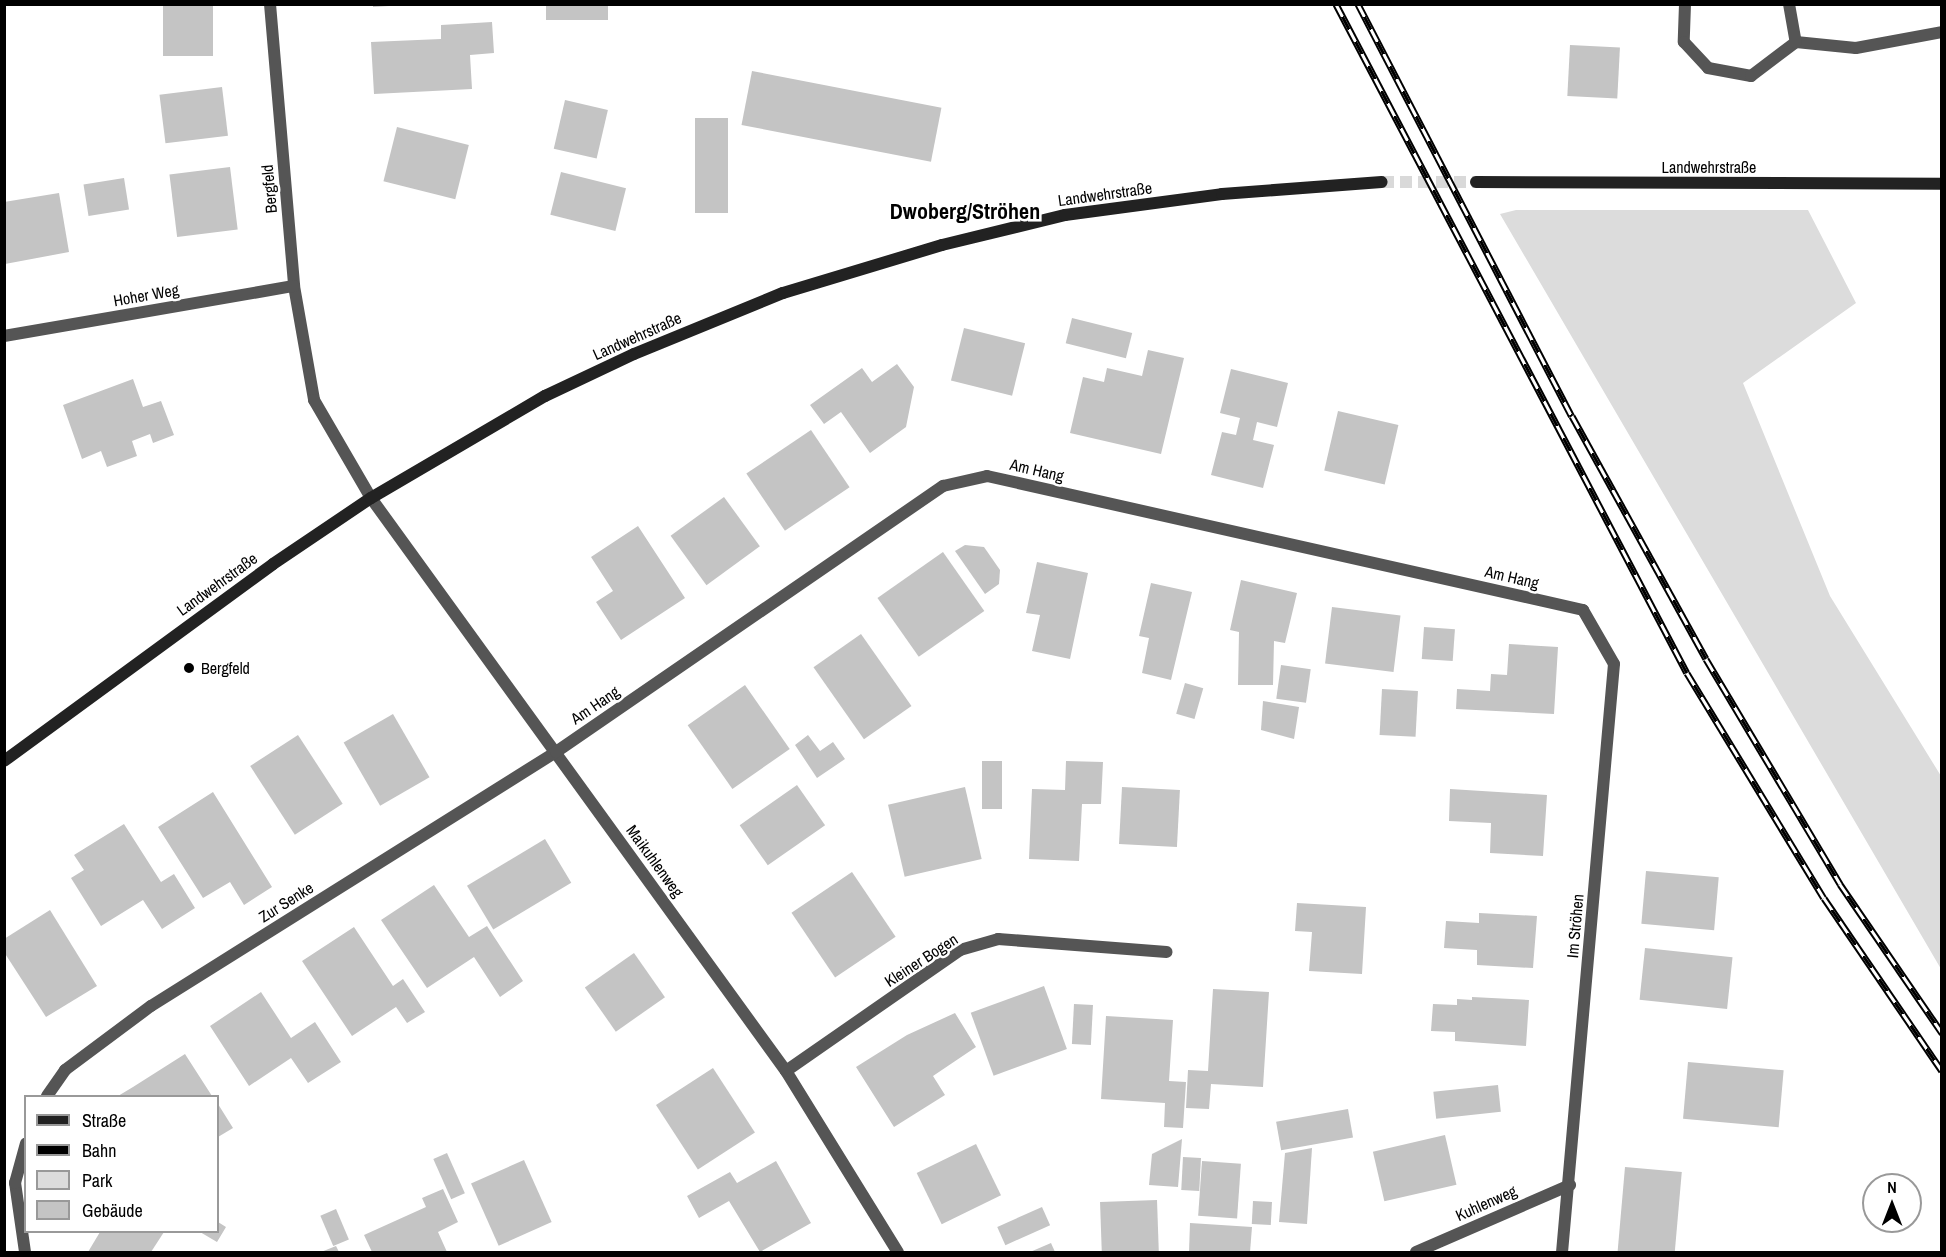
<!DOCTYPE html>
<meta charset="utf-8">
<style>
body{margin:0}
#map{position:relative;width:1946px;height:1257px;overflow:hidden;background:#fff;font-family:"Archivo Narrow",sans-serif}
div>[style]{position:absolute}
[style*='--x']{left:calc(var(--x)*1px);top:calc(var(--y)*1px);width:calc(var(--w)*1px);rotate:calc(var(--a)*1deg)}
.green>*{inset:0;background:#dcdcdc}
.building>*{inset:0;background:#c4c4c4;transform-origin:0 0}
.secondary-tunnel>*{height:12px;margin-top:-6px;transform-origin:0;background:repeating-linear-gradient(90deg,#d9d9d9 0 12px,transparent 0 18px)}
.street>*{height:12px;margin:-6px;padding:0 6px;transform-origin:6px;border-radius:6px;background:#555}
.secondary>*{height:12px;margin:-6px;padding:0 6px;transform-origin:6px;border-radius:6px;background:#222}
.rail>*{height:7px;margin-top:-3.5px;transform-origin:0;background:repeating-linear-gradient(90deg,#fff 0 14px,#000 0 28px);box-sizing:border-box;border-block:2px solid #000}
.dots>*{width:16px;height:16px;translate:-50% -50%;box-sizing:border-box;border:3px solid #fff;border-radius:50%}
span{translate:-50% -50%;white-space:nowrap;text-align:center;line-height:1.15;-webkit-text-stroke:5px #fff;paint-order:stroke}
.street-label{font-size:16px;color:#000}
.poi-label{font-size:16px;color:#000}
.left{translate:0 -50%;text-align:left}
.district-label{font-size:22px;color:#000;font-weight:700}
.frame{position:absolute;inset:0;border:6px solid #000;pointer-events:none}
.legend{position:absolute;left:24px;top:1095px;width:195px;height:138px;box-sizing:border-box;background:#fff;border:2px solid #999;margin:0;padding:8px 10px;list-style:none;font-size:18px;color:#000}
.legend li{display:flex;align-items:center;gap:12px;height:30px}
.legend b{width:30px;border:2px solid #999}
.north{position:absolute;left:1862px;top:1173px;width:60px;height:60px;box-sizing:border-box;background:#fff;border:2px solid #999;border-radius:50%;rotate:0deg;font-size:16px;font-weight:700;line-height:24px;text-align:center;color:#000}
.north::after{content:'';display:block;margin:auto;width:21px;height:27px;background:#000;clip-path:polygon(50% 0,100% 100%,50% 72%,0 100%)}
</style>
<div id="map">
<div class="green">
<i style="clip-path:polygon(1516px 210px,1808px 210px,1856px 303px,1743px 383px,1830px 596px,1941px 776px,1941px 969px,1500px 214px)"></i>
</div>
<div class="building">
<i style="left:163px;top:4px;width:50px;height:52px"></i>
<i style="clip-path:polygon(373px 4px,389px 4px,389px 6px,373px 7px)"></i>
<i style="left:546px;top:4px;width:62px;height:16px"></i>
<i style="clip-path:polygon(492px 22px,494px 53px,470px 55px,472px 89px,374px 94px,371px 42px,441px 39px,441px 25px)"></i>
<i style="left:1570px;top:45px;width:50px;height:51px;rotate:3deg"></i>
<i style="left:752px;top:71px;width:193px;height:55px;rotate:11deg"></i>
<i style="left:222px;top:87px;width:49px;height:63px;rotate:83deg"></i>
<i style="left:565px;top:100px;width:44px;height:50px;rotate:13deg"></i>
<i style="left:695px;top:118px;width:33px;height:95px"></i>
<i style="left:397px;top:127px;width:74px;height:56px;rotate:14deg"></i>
<i style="left:230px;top:167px;width:63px;height:61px;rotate:83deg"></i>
<i style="left:561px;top:172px;width:67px;height:44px;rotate:14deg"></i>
<i style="left:124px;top:178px;width:32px;height:41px;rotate:81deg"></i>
<i style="clip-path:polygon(59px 193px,69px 252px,5px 264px,4px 202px)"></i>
<i style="left:1072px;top:318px;width:62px;height:26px;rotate:14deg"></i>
<i style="left:964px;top:328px;width:63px;height:54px;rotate:14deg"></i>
<i style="clip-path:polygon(1148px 350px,1184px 358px,1161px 454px,1070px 433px,1083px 377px,1104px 382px,1107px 368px,1142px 376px)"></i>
<i style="clip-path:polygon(897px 364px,914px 387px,906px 427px,870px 453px,841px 412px,824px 424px,810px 405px,862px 368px,872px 382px)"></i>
<i style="clip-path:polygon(1231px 369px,1288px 383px,1277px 427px,1257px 422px,1253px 440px,1274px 445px,1263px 488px,1211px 475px,1222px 432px,1236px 435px,1240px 418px,1220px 413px)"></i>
<i style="clip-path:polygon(133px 379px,143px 407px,161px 401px,174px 435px,153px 443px,150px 434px,132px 441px,137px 456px,107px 467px,101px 451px,82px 459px,63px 405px)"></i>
<i style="left:1338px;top:411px;width:62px;height:61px;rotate:13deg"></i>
<i style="left:811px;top:430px;width:69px;height:78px;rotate:56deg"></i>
<i style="left:724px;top:497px;width:61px;height:66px;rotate:54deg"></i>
<i style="clip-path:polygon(638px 526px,685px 598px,621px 640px,596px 602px,613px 591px,591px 557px)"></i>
<i style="clip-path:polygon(965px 545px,984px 547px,1000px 570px,999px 584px,985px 594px,955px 551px)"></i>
<i style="left:943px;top:552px;width:72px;height:80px;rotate:55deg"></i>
<i style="clip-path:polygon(1037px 562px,1088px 573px,1070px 659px,1032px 651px,1040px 615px,1026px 613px)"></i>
<i style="clip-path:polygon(1241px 580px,1297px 593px,1285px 643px,1274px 641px,1273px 685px,1238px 685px,1239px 632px,1230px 630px)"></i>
<i style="clip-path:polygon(1151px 583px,1192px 592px,1171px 680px,1142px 673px,1149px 638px,1139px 636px)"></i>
<i style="left:1332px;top:607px;width:69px;height:57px;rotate:7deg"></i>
<i style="left:1424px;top:627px;width:31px;height:32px;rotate:4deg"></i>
<i style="left:861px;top:634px;width:88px;height:58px;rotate:55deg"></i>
<i style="clip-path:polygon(1509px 644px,1558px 647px,1554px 714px,1456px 709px,1457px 689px,1490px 691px,1491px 674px,1507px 675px)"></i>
<i style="left:1281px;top:665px;width:30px;height:34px;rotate:8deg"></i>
<i style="left:1185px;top:683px;width:19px;height:32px;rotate:16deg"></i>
<i style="left:745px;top:685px;width:78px;height:70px;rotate:55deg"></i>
<i style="left:1382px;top:689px;width:36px;height:46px;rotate:3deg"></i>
<i style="clip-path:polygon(1263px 701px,1299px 707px,1294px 739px,1261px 730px)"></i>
<i style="left:393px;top:714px;width:73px;height:57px;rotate:60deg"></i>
<i style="left:298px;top:735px;width:82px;height:57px;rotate:57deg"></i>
<i style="clip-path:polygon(808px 735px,820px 751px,833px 742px,845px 759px,817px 778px,795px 745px)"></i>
<i style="left:982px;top:761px;width:20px;height:48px"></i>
<i style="clip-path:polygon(1066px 761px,1103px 762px,1101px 804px,1082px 804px,1079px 861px,1029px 859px,1032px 789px,1065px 790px)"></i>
<i style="left:797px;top:785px;width:49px;height:70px;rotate:55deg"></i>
<i style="left:965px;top:787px;width:74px;height:79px;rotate:77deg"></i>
<i style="left:1122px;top:787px;width:58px;height:57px;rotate:3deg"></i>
<i style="clip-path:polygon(1450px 789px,1547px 795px,1543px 856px,1490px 853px,1491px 823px,1449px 821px)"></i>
<i style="clip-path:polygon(213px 792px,272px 887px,244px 905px,230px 882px,203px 898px,158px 827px)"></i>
<i style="clip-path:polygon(124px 824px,161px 882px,174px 874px,195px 908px,162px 929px,143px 900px,101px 926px,71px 878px,84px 870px,74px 855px)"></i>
<i style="left:545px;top:839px;width:51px;height:91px;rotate:59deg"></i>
<i style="left:1646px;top:871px;width:73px;height:53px;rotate:5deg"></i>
<i style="left:852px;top:872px;width:78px;height:73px;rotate:56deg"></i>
<i style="clip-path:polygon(434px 885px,469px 937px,487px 926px,523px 981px,500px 997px,474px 957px,427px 988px,381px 920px)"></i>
<i style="clip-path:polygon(1297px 903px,1366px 907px,1362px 974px,1309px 971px,1312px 932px,1295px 931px)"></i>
<i style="clip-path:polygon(50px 910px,97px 986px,46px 1017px,4px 952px,4px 939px)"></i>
<i style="clip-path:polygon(1479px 913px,1537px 916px,1533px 968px,1477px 965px,1477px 950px,1444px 948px,1446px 921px,1479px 923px)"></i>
<i style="clip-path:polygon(354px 927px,393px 986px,403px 979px,425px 1012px,407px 1023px,396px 1007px,352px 1036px,302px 961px)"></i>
<i style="left:1645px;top:948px;width:88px;height:52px;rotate:6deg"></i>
<i style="left:634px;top:953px;width:54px;height:60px;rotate:55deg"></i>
<i style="left:1044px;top:986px;width:67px;height:78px;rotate:70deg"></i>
<i style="clip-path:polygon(1213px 989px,1269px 992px,1263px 1087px,1211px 1084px,1209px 1109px,1186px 1108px,1188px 1070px,1208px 1071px)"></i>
<i style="clip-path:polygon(261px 992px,291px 1038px,315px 1022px,341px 1062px,308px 1083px,291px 1058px,249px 1086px,210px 1026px)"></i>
<i style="clip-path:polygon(1472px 997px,1529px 1000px,1526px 1046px,1455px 1041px,1455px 1032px,1431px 1031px,1433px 1004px,1457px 1005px,1457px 999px,1472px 1000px)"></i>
<i style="left:1074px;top:1004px;width:19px;height:40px;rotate:3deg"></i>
<i style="clip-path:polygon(955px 1013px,976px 1047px,933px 1076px,945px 1095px,894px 1127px,856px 1067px,907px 1035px)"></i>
<i style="clip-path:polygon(1106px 1016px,1173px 1020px,1169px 1081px,1186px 1082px,1183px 1128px,1164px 1127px,1165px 1103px,1101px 1099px)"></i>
<i style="clip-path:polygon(185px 1054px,212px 1096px,118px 1096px,133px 1087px)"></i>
<i style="left:1688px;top:1062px;width:96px;height:57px;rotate:5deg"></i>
<i style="left:713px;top:1068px;width:77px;height:68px;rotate:57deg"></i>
<i style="left:1498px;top:1085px;width:27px;height:65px;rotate:84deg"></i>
<i style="clip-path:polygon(218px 1104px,233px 1128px,218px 1137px)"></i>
<i style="left:1348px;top:1109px;width:29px;height:73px;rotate:80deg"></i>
<i style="left:1445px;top:1135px;width:51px;height:74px;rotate:77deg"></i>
<i style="clip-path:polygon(1182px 1139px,1178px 1187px,1149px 1185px,1152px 1154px)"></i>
<i style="left:976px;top:1144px;width:57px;height:66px;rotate:64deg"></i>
<i style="clip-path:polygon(1312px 1148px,1307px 1224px,1279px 1222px,1285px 1153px)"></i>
<i style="left:447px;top:1153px;width:44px;height:15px;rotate:66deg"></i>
<i style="left:1183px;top:1157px;width:18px;height:33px;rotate:3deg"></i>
<i style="left:524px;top:1160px;width:68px;height:58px;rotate:66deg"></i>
<i style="clip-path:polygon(776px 1161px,811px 1223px,760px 1252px,729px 1201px,699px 1218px,687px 1196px,730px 1172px,737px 1183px)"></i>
<i style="left:1202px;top:1161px;width:39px;height:55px;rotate:4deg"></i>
<i style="left:1625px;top:1167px;width:57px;height:85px;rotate:5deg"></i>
<i style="clip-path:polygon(443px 1189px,458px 1222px,438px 1232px,447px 1252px,372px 1252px,364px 1235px,426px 1207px,422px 1198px)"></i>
<i style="left:1157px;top:1200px;width:52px;height:57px;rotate:88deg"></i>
<i style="left:1253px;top:1201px;width:19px;height:23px;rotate:3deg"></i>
<i style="left:1042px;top:1207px;width:20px;height:49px;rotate:66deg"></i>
<i style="left:336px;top:1209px;width:33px;height:17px;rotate:67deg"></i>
<i style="clip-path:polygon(218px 1222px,226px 1227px,217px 1242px,200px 1232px,218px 1232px)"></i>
<i style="clip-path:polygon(1190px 1223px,1252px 1227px,1250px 1252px,1189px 1252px)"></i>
<i style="clip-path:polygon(100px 1232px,164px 1232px,151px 1252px,88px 1252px)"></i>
<i style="clip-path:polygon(1051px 1243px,1055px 1252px,1030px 1252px)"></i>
<i style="clip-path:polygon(336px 1246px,339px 1252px,321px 1252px)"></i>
</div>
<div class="secondary-tunnel">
<i style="--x:1382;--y:182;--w:94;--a:0"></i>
</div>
<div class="street">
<i style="--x:270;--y:4;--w:283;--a:85.1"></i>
<i style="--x:294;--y:286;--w:116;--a:80"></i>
<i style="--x:314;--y:400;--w:113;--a:59.8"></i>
<i style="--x:371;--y:498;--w:707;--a:54.09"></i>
<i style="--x:786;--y:1071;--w:213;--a:58.3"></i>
<i style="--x:1685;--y:4;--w:38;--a:92"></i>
<i style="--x:1684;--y:42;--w:35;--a:47"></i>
<i style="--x:1708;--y:68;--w:44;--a:10.5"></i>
<i style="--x:1751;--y:76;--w:56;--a:-37.1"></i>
<i style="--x:1796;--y:42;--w:60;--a:5.7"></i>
<i style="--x:1856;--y:48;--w:87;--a:-10.5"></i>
<i style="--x:1789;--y:4;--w:39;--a:80"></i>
<i style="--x:4;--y:336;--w:294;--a:-9.8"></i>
<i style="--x:786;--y:1071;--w:212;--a:-34.8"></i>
<i style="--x:960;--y:950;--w:40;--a:-16"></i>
<i style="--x:998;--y:939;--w:169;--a:4.4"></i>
<i style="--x:47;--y:1096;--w:32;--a:-55"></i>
<i style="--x:65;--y:1070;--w:107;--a:-36.7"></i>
<i style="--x:151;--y:1006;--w:478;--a:-32.1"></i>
<i style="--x:556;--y:752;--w:470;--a:-34.5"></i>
<i style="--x:943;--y:486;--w:45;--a:-12.8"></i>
<i style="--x:987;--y:476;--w:611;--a:12.67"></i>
<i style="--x:1583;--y:610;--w:62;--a:60.1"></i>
<i style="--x:1614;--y:664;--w:590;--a:95.05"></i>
<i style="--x:25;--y:1252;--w:70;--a:-98.2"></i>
<i style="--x:15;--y:1183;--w:41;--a:-74.6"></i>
<i style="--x:1416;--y:1252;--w:168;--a:-23.5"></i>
</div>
<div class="secondary">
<i style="--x:1476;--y:182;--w:466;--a:0.2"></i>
<i style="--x:4;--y:761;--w:333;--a:-36.2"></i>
<i style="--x:273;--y:564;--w:118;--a:-34"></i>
<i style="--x:371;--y:498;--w:202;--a:-30.4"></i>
<i style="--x:545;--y:396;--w:98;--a:-25.3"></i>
<i style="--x:634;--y:354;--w:161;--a:-22.3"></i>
<i style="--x:783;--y:293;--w:166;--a:-16.8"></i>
<i style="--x:942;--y:245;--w:127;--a:-13.7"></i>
<i style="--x:1065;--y:215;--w:158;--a:-7.6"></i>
<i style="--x:1222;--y:194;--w:160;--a:-4.3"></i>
</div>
<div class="rail">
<i style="--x:1336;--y:4;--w:755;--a:62.32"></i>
<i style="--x:1687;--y:673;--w:263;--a:58.7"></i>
<i style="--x:1824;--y:898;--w:209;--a:55.7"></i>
<i style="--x:1358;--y:4;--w:464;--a:62.6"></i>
<i style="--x:1572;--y:416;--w:277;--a:61.1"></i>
<i style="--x:1706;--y:659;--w:262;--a:59.2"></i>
<i style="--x:1840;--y:884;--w:181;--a:55.6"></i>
</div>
<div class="dots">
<i style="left:189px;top:668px;background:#000"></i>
</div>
<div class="street-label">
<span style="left:1709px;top:167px">Landwehrstraße</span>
<span style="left:269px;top:189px;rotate:-95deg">Bergfeld</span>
<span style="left:1105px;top:194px;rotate:-8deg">Landwehrstraße</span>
<span style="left:146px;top:295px;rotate:-10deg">Hoher Weg</span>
<span style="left:637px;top:336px;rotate:-24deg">Landwehrstraße</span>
<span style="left:1037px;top:470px;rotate:13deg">Am Hang</span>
<span style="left:1512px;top:577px;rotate:13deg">Am Hang</span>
<span style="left:217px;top:584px;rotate:-36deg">Landwehrstraße</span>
<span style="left:595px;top:705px;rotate:-34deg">Am Hang</span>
<span style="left:655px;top:861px;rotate:54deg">Maikuhlenweg</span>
<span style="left:286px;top:902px;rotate:-32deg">Zur Senke</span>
<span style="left:1575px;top:926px;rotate:-85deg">Im Ströhen</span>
<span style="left:921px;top:960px;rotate:-33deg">Kleiner Bogen</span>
<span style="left:1486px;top:1203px;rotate:-24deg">Kuhlenweg</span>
</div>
<div class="poi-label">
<span class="left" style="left:201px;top:668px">Bergfeld</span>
</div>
<div class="district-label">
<span style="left:965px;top:212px">Dwoberg/Ströhen</span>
</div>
<div class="frame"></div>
<ul class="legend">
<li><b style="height:8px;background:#222"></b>Straße</li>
<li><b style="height:8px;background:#000"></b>Bahn</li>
<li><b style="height:16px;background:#dcdcdc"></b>Park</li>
<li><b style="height:16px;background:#c4c4c4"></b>Gebäude</li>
</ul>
<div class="north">N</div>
</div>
